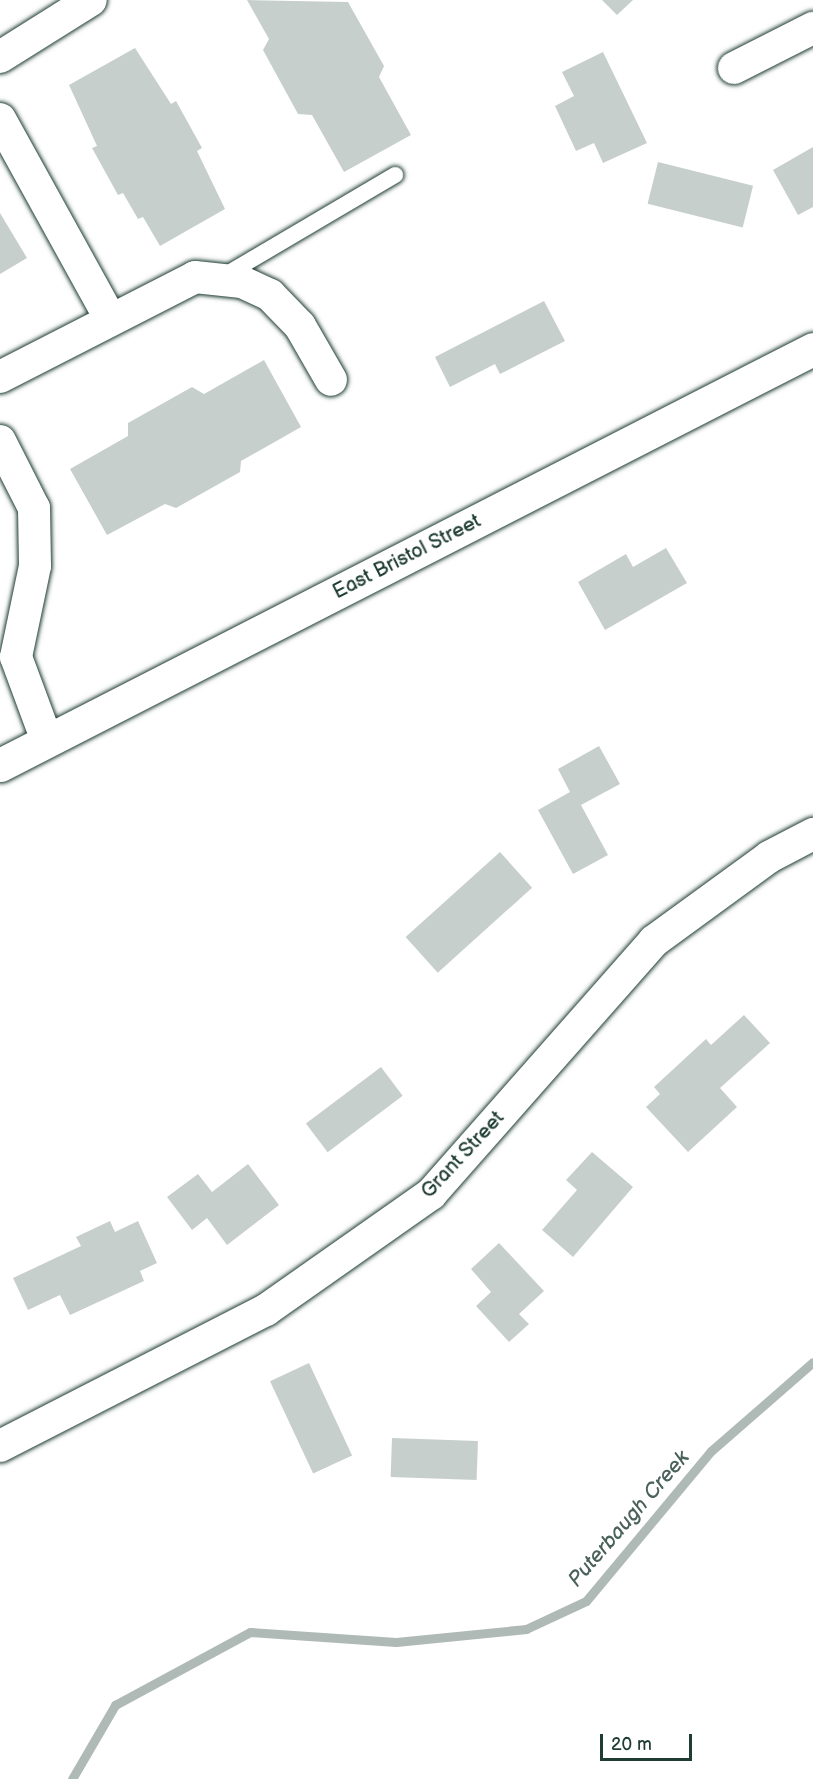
<!DOCTYPE html>
<style>
body{margin:0}
#map{position:relative;width:813px;height:1779px;overflow:hidden;background:#fff;font-family:"Balsamiq Sans",sans-serif}
div>[style]{position:absolute}
[style*='--x']{left:calc(var(--x)*1px);top:calc(var(--y)*1px);width:calc(var(--w)*1px);rotate:calc(var(--a)*1deg)}
.stream>*{height:9px;margin:-4.5px;padding:0 4.5px;transform-origin:4.5px;border-radius:4.5px;background:#afbab7}
.building>*{inset:0;background:#c7cfcc;transform-origin:0 0}
.roads{filter:drop-shadow(0 0 2px #1f3d34) drop-shadow(0 0 2px #1f3d34)}
.service>*{height:16px;margin:-8px;padding:0 8px;transform-origin:8px;border-radius:8px;background:#fff}
.minor>*{height:32px;margin:-16px;padding:0 16px;transform-origin:16px;border-radius:16px;background:#fff}
.secondary>*{height:33px;margin:-16.5px;padding:0 16.5px;transform-origin:16.5px;border-radius:16.5px;background:#fff}
span{translate:-50% -50%;white-space:nowrap;text-align:center;line-height:1.15;-webkit-text-stroke:4.5px #fff;paint-order:stroke}
.street-label{font-size:20px;color:#1f3d34}
.water-label{font-size:21px;color:#4a625b;font-style:italic}
.scale{position:absolute;left:600px;top:1734px;width:92px;height:27px;box-sizing:border-box;border:3px solid #1f3d34;border-top:0;padding-left:8px;font-size:18px;line-height:21px;white-space:nowrap;color:#1f3d34;-webkit-text-stroke:4px #fff;paint-order:stroke}
</style>
<div id="map">
<div class="stream">
<i style="--x:72;--y:1779;--w:86;--a:-59.8"></i>
<i style="--x:115;--y:1705;--w:153;--a:-28.4"></i>
<i style="--x:250;--y:1632;--w:146;--a:3.9"></i>
<i style="--x:396;--y:1642;--w:131;--a:-5.7"></i>
<i style="--x:526;--y:1629;--w:66;--a:-25"></i>
<i style="--x:586;--y:1601;--w:195;--a:-50.2"></i>
<i style="--x:711;--y:1451;--w:135;--a:-41.1"></i>
</div>
<div class="building">
<i style="clip-path:polygon(247px 0,348px 2px,384px 66px,379px 77px,411px 135px,344px 172px,312px 115px,298px 114px,263px 50px,269px 39px)"></i>
<i style="clip-path:polygon(602px 0,633px 0,617px 15px)"></i>
<i style="clip-path:polygon(135px 48px,171px 104px,176px 101px,202px 148px,197px 151px,225px 209px,160px 246px,143px 217px,138px 219px,123px 193px,118px 195px,92px 148px,97px 146px,69px 85px)"></i>
<i style="clip-path:polygon(603px 52px,647px 143px,603px 163px,594px 143px,576px 151px,555px 106px,574px 96px,562px 72px)"></i>
<i style="clip-path:polygon(813px 147px,813px 207px,798px 215px,773px 170px)"></i>
<i style="left:658px;top:162px;width:98px;height:43px;rotate:14deg"></i>
<i style="clip-path:polygon(0 213px,27px 258px,0 274px)"></i>
<i style="clip-path:polygon(544px 301px,565px 341px,500px 374px,495px 364px,450px 387px,435px 357px)"></i>
<i style="clip-path:polygon(264px 360px,301px 427px,241px 461px,240px 472px,176px 508px,165px 504px,107px 535px,70px 469px,128px 436px,128px 423px,192px 387px,204px 394px)"></i>
<i style="clip-path:polygon(666px 548px,687px 583px,605px 630px,578px 582px,626px 554px,633px 567px)"></i>
<i style="clip-path:polygon(599px 746px,620px 784px,581px 805px,608px 855px,573px 874px,538px 810px,570px 792px,558px 769px)"></i>
<i style="left:500px;top:852px;width:48px;height:127px;rotate:48deg"></i>
<i style="clip-path:polygon(744px 1015px,770px 1043px,720px 1088px,737px 1107px,688px 1152px,646px 1107px,660px 1094px,654px 1087px,706px 1039px,711px 1045px)"></i>
<i style="left:381px;top:1067px;width:36px;height:94px;rotate:53deg"></i>
<i style="clip-path:polygon(592px 1152px,633px 1187px,573px 1257px,542px 1230px,577px 1190px,566px 1180px)"></i>
<i style="clip-path:polygon(248px 1164px,279px 1205px,227px 1245px,207px 1218px,192px 1230px,167px 1197px,198px 1174px,212px 1192px)"></i>
<i style="clip-path:polygon(110px 1221px,115px 1232px,138px 1221px,157px 1263px,140px 1271px,144px 1281px,70px 1315px,60px 1295px,28px 1310px,13px 1278px,81px 1246px,76px 1237px)"></i>
<i style="clip-path:polygon(499px 1243px,544px 1291px,519px 1314px,529px 1324px,509px 1342px,476px 1306px,491px 1292px,471px 1269px)"></i>
<i style="left:309px;top:1363px;width:102px;height:43px;rotate:65deg"></i>
<i style="left:392px;top:1438px;width:86px;height:39px;rotate:2deg"></i>
</div>
<div class="roads">
<div class="service">
<i style="--x:222;--y:277;--w:201;--a:-30.5"></i>
</div>
<div class="minor">
<i style="--x:0;--y:57;--w:107;--a:-32.1"></i>
<i style="--x:734;--y:68;--w:89;--a:-26.9"></i>
<i style="--x:0;--y:119;--w:227;--a:61.1"></i>
<i style="--x:0;--y:377;--w:219;--a:-27.1"></i>
<i style="--x:195;--y:277;--w:47;--a:6.1"></i>
<i style="--x:242;--y:282;--w:31;--a:25"></i>
<i style="--x:270;--y:295;--w:43;--a:45.9"></i>
<i style="--x:300;--y:326;--w:62;--a:60.1"></i>
<i style="--x:0;--y:441;--w:75;--a:63.1"></i>
<i style="--x:34;--y:508;--w:58;--a:89"></i>
<i style="--x:35;--y:566;--w:93;--a:101.8"></i>
<i style="--x:16;--y:657;--w:90;--a:69.7"></i>
<i style="--x:0;--y:1446;--w:299;--a:-27.1"></i>
<i style="--x:266;--y:1310;--w:202;--a:-35.1"></i>
<i style="--x:431;--y:1194;--w:337;--a:-48.6"></i>
<i style="--x:654;--y:941;--w:142;--a:-36.1"></i>
<i style="--x:769;--y:857;--w:50;--a:-27.6"></i>
</div>
<div class="secondary">
<i style="--x:0;--y:765;--w:913;--a:-27.1"></i>
</div>
</div>
<div class="street-label">
<span style="left:407px;top:557px;rotate:-27deg">East Bristol Street</span>
<span style="left:463px;top:1155px;rotate:-47deg">Grant Street</span>
</div>
<div class="water-label">
<span style="left:629px;top:1519px;rotate:-49deg">Puterbaugh Creek</span>
</div>
<div class="scale">20 m</div>
</div>
